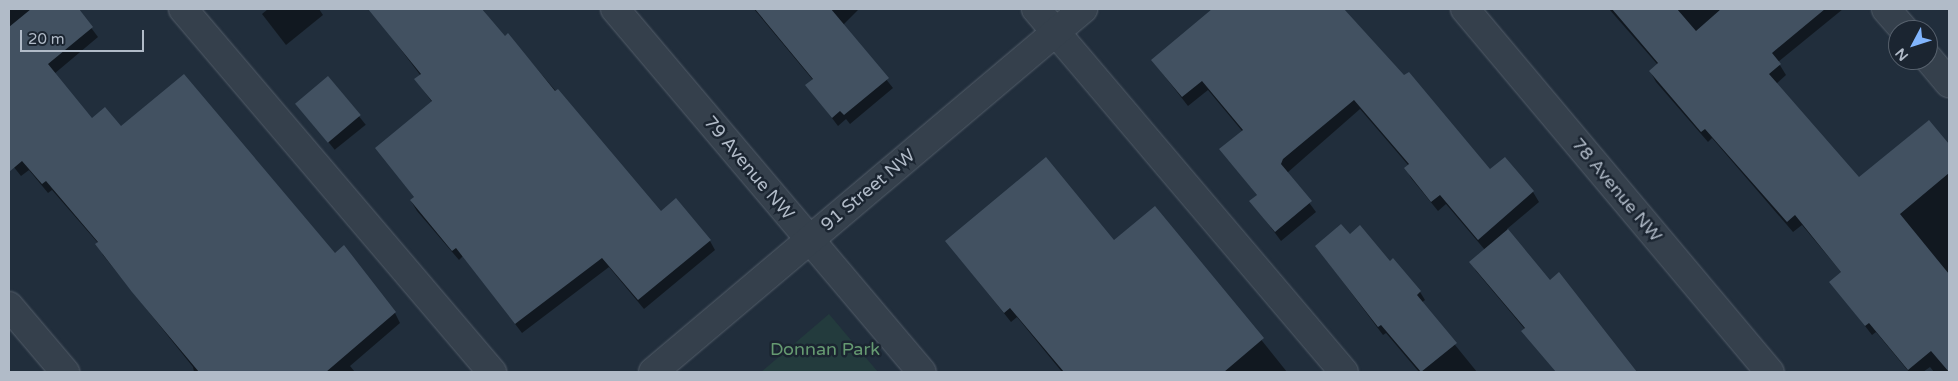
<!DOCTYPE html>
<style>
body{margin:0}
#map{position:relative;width:1958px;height:381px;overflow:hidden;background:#212e3c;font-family:"Varela Round",sans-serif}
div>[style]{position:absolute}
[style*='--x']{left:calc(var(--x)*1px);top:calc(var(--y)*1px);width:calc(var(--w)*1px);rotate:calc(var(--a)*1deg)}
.green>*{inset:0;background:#233b3d}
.shadow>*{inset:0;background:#0007;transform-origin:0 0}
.building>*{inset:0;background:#425161;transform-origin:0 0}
.roads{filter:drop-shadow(0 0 1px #545e6a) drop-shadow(0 0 1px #545e6a)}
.minor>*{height:28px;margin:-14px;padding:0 14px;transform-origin:14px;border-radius:14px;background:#35404c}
span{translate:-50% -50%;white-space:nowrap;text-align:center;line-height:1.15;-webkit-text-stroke:5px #1b2531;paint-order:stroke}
.street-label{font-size:18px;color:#b1bbc8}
.park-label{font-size:18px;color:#669a71}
.frame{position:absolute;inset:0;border:10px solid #b1bbc8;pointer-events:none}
.north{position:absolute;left:1888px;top:20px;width:50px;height:50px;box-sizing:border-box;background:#1b2531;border:1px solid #57616d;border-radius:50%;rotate:230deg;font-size:14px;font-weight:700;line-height:20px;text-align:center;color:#b1bbc8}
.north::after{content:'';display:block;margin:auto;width:18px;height:22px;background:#81b5fd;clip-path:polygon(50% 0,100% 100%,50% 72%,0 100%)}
.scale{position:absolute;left:20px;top:30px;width:124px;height:22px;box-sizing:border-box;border:2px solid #b1bbc8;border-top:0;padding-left:6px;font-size:15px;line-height:18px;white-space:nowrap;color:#b1bbc8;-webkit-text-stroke:4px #1b2531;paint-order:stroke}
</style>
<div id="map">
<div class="green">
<i style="clip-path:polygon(829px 314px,878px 372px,761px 372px)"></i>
</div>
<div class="shadow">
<i style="clip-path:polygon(9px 9px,77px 9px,98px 37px,54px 74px,91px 120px,121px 128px,335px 254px,395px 313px,400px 323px,350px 366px,355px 372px,194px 372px,193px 367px,103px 255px,98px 243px,52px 190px,48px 193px,29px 170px,21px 176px,9px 161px)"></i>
<i style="clip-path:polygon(268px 9px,319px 9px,323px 15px,286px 45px,262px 14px)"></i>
<i style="clip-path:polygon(386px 9px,482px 9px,504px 38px,508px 35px,660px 213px,710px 241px,715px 250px,644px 309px,609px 267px,522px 333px,463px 256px,459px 260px,417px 211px,411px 201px,415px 198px,377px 148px,432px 102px,416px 80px,421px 76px,376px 17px)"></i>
<i style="clip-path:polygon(754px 9px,859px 9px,843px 25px,893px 88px,850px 124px,846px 119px,838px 126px,807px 85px,813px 80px)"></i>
<i style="clip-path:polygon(1214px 9px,1343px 9px,1490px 171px,1505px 159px,1533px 192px,1539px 202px,1507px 229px,1550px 282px,1559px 274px,1635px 372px,1561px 372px,1476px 271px,1471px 262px,1485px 250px,1446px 204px,1438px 211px,1411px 178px,1406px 168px,1409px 166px,1360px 109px,1287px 173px,1316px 212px,1281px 241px,1251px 201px,1258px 196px,1221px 150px,1243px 132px,1208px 90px,1188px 106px,1152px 60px)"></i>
<i style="clip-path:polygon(1609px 9px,1843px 9px,1778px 62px,1786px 75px,1776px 84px,1859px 179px,1928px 121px,1949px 146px,1949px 372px,1934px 372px,1930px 367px,1923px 372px,1909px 372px,1876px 332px,1872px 335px,1831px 282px,1842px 273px,1802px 225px,1793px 232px,1712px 138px,1708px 142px,1656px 82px,1650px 71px,1658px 65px)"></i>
<i style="left:328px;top:78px;width:60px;height:40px;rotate:51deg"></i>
<i style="clip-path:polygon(1155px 207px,1287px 372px,1062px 372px,1017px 317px,1011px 322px,946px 241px,1114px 242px)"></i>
<i style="clip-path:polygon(1350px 236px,1390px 263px,1393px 260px,1420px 292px,1425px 300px,1421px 303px,1477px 372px,1419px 372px,1386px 333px,1383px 335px,1316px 246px)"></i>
</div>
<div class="building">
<i style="clip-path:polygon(31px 9px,79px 9px,93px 27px,48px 64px,92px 118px,105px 107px,121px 126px,184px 74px,335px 253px,344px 245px,396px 312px,326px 372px,199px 372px,132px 292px,95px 244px,98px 242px,46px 181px,42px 184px,22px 161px,9px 172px,9px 27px)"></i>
<i style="clip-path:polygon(368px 9px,482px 9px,505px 36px,508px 33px,555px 91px,558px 89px,661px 211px,676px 198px,711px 240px,638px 300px,602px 258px,515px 324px,456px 248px,452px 251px,410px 200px,414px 197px,375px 148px,432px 101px,414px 79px,421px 74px)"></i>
<i style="clip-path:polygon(755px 9px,831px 9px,889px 78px,844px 115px,840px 111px,832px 118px,805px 85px,813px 79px)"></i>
<i style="clip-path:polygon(1212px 9px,1344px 9px,1404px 75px,1409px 72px,1490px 169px,1505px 157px,1534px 191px,1478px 240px,1440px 195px,1431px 202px,1404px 168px,1409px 164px,1354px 100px,1283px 159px,1281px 164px,1312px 201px,1275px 232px,1249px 201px,1257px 195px,1219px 149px,1243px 130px,1202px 81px,1182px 97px,1151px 60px)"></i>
<i style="clip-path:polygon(1612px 9px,1677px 9px,1696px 31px,1721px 9px,1825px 9px,1772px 53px,1781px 64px,1769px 74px,1859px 177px,1929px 120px,1949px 144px,1949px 173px,1900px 214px,1949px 274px,1949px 372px,1931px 351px,1908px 370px,1869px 323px,1865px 326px,1829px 282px,1841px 272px,1795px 215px,1787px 222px,1705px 129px,1701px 132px,1649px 71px,1658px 63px)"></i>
<i style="left:328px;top:76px;width:51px;height:43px;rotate:50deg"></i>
<i style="clip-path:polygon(1046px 157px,1114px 240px,1155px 206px,1264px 338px,1224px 372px,1064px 372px,1010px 308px,1004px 313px,945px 241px)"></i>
<i style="clip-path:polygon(1341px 224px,1350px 234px,1360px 225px,1390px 261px,1393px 258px,1421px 291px,1417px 295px,1457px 343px,1421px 372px,1381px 325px,1378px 327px,1315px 246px)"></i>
<i style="clip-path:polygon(1508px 229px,1550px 280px,1559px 272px,1637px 372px,1556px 372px,1521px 331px,1525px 328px,1469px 262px)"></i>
</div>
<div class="roads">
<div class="minor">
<i style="--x:183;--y:9;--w:477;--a:49.6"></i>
<i style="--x:615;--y:9;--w:475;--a:49.8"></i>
<i style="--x:1036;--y:9;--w:476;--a:49.7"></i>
<i style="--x:1465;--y:9;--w:474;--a:50"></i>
<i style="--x:1886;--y:9;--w:28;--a:49"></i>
<i style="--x:1928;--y:58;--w:33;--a:50"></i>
<i style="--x:9;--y:306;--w:87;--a:49.7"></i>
<i style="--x:653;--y:372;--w:563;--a:-40.17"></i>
</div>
</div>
<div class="street-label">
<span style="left:749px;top:168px;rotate:50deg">79 Avenue NW</span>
<span style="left:868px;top:190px;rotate:-40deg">91 Street NW</span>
<span style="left:1617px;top:190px;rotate:50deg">78 Avenue NW</span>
</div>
<div class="park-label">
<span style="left:825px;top:349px">Donnan Park</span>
</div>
<div class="frame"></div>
<div class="north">N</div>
<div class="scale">20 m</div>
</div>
